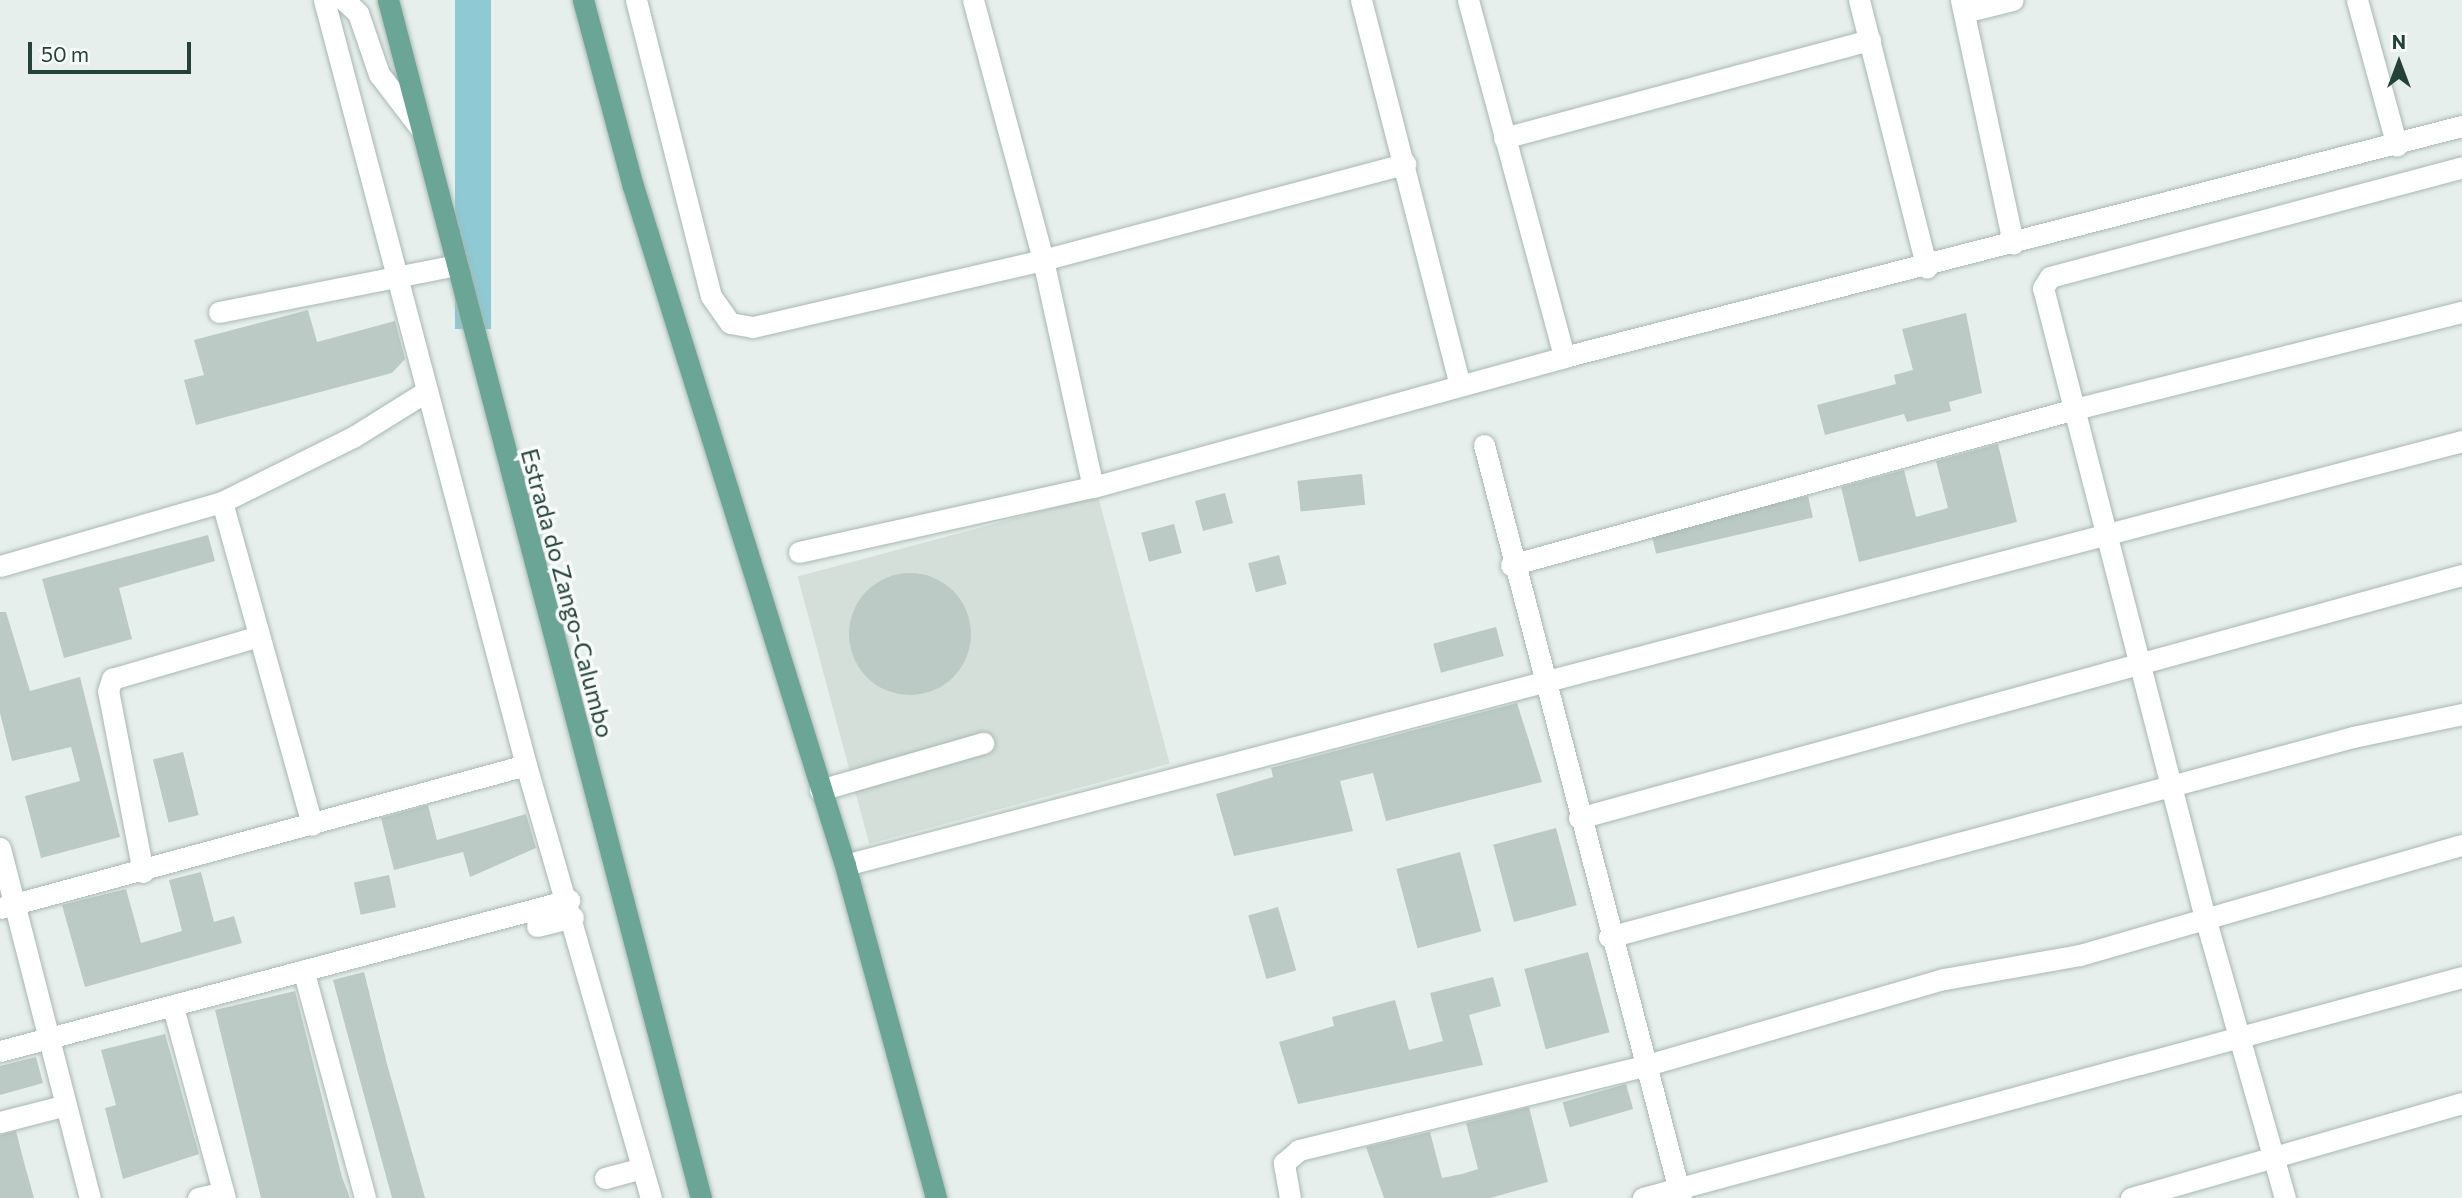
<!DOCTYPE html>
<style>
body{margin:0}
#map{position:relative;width:2462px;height:1198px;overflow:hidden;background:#e6efeb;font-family:Commissioner,sans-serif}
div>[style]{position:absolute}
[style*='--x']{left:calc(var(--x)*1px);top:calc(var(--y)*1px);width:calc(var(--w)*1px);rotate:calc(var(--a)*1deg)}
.built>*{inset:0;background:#d4dfda;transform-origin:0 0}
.water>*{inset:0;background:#8ec9d4;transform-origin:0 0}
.building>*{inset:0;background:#bbcac4;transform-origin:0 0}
.round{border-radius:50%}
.roads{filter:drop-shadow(0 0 2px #a8b8b2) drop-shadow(0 0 2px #a8b8b2)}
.minor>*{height:21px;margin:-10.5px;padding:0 10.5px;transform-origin:10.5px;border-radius:10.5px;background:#fff}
.major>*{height:21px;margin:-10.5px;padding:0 10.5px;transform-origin:10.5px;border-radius:10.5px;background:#6aa596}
span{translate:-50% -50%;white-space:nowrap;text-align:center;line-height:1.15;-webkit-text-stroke:7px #f7fbf9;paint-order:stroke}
.street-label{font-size:24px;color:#24423a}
.north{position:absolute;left:2364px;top:28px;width:70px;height:70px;-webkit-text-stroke:5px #f7fbf9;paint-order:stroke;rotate:0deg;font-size:19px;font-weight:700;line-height:28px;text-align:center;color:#24423a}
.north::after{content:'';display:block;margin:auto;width:24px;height:32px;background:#24423a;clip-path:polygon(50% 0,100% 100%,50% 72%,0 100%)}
.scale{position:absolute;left:28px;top:42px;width:163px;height:32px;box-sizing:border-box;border:4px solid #24423a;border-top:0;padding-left:9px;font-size:21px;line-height:24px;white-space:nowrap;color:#24423a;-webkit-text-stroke:5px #f7fbf9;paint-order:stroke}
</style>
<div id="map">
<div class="built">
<i style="left:1098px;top:496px;width:277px;height:311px;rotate:75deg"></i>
</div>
<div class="water">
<i style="left:455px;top:0;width:36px;height:329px"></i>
</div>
<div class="building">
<i style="clip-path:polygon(308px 310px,317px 342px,395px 321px,405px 359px,392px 373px,196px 425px,184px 380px,204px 375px,194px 340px)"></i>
<i style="clip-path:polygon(1966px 313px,1982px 393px,1949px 402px,1951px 411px,1907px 422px,1904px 414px,1825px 435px,1817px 405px,1896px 384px,1894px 375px,1913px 370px,1902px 329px)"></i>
<i style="clip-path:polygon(1998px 444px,2017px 522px,1859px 562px,1841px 487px,1904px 470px,1916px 517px,1948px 508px,1936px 461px)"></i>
<i style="left:1362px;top:474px;width:31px;height:65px;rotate:84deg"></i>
<i style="left:1225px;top:493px;width:31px;height:31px;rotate:75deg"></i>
<i style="left:1808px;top:496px;width:22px;height:161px;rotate:77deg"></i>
<i style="left:1174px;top:524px;width:30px;height:34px;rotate:75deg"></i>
<i style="clip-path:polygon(208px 535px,215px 561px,119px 588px,132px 639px,64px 658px,42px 579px)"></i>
<i style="left:1279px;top:555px;width:30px;height:32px;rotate:75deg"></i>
<i class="round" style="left:849px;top:573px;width:122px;height:122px"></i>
<i style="clip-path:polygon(0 612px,6px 612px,30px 691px,80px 677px,120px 837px,41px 858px,25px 796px,80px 781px,71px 747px,12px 761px,0 713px)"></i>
<i style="left:1496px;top:627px;width:30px;height:65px;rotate:75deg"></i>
<i style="clip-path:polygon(1517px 703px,1542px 782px,1386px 821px,1373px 773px,1340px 781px,1353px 831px,1234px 856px,1216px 794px,1273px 777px,1271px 768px)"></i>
<i style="left:183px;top:752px;width:65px;height:31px;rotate:76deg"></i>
<i style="clip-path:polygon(428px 805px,437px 840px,526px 814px,536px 848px,470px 877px,463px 852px,394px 870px,381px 818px)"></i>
<i style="left:1556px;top:828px;width:80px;height:65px;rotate:75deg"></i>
<i style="left:1460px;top:852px;width:82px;height:66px;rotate:75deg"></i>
<i style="clip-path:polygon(201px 872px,214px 922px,234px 916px,242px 943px,85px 987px,62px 905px,126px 889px,141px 943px,182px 931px,169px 880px)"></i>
<i style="left:389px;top:875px;width:33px;height:36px;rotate:78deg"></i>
<i style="left:1278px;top:907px;width:66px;height:31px;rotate:74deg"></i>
<i style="left:1588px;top:952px;width:83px;height:66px;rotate:75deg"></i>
<i style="clip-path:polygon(364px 972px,387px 1064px,425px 1198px,392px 1198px,352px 1051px,333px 980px)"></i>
<i style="clip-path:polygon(1493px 977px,1501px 1006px,1469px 1015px,1483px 1065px,1298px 1104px,1279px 1042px,1334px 1026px,1332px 1017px,1395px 1000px,1409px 1050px,1443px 1041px,1430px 993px)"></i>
<i style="clip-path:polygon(295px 991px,342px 1177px,350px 1198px,261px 1198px,215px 1010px)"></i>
<i style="clip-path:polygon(165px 1034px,199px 1154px,123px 1179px,105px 1108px,116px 1105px,101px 1050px)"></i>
<i style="clip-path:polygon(36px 1057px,43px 1083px,0 1095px,0 1066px)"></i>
<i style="left:1626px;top:1084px;width:26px;height:66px;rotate:74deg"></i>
<i style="clip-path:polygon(1529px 1107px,1548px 1182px,1490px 1198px,1384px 1198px,1366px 1147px,1430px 1132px,1442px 1178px,1462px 1174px,1478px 1169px,1466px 1123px)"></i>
<i style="clip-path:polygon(16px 1131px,25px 1166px,34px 1198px,0 1198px,0 1135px)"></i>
</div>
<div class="roads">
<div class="minor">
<i style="--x:324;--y:0;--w:791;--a:75.21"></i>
<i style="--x:526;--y:765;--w:451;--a:73.9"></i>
<i style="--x:344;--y:0;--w:19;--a:43"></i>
<i style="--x:358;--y:13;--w:65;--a:71"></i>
<i style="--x:379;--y:74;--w:69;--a:52.6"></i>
<i style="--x:636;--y:0;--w:305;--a:75.8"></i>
<i style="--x:711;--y:296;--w:33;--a:55"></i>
<i style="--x:730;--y:323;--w:23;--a:10"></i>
<i style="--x:753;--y:327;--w:298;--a:-13"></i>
<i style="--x:1043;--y:260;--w:375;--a:-14.9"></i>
<i style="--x:973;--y:0;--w:269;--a:74.9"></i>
<i style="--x:1043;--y:260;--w:232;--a:77.6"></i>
<i style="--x:1361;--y:0;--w:398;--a:75.6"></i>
<i style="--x:1468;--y:0;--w:370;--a:74.9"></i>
<i style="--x:1859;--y:0;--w:276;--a:75.8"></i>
<i style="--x:1961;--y:0;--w:249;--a:77.9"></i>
<i style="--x:2357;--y:0;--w:151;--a:74.7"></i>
<i style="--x:1964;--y:12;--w:50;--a:-13.8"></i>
<i style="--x:1504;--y:138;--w:379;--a:-15"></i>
<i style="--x:219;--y:312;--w:242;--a:-11.2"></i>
<i style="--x:1484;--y:445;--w:778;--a:75.34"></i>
<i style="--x:222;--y:502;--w:335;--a:74.4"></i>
<i style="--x:799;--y:552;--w:301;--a:-12.5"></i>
<i style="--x:1093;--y:487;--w:489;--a:-15.4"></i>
<i style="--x:1564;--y:357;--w:927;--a:-14.43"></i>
<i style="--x:1511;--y:565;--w:581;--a:-15.47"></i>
<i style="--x:2071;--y:410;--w:403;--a:-14.1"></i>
<i style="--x:0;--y:566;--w:231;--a:-16.1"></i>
<i style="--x:222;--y:502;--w:146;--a:-26.4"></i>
<i style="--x:353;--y:437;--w:87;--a:-31.9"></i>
<i style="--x:820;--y:790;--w:170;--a:-16.1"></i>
<i style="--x:1579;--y:818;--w:916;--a:-15.39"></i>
<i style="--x:0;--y:848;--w:361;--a:75.6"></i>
<i style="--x:845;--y:865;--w:1672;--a:-14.69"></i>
<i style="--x:143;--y:872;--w:184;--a:-100.9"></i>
<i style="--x:108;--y:691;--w:13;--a:-72"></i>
<i style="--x:112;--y:679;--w:150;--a:-16.3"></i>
<i style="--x:0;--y:908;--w:545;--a:-15.21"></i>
<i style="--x:537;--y:926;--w:37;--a:-14"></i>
<i style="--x:1609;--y:937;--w:770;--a:-15.05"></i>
<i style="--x:2353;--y:737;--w:111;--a:-11.9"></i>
<i style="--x:304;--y:973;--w:233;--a:74.8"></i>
<i style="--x:173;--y:1007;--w:198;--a:74.8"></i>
<i style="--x:0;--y:1051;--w:589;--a:-14.86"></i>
<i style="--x:0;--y:1122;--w:68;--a:-14.4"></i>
<i style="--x:605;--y:1178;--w:38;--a:-15"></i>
<i style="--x:198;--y:1198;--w:26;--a:-13"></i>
<i style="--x:1290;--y:1198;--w:36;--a:-100"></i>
<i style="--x:1284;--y:1163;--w:20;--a:-41"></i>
<i style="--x:1299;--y:1150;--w:355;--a:-13.7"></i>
<i style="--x:1644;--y:1066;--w:312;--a:-16.2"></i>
<i style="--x:1944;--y:979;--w:138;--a:-10"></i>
<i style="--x:2080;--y:955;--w:398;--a:-16.1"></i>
<i style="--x:1643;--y:1198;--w:848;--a:-15.1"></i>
<i style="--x:2131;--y:1198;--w:344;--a:-16"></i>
<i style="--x:2285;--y:1198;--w:291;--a:-105.9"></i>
<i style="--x:2205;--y:918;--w:650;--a:-104.42"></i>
<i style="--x:2043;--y:288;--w:13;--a:-58"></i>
<i style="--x:2050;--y:277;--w:426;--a:-14.9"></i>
</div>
<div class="major">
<i style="--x:388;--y:0;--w:1238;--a:75.36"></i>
<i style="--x:583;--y:0;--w:193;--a:75"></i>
<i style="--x:633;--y:186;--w:711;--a:72.66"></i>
<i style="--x:845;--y:865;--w:345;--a:74.7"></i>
</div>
</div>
<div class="street-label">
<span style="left:568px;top:593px;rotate:75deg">Estrada do Zango-Calumbo</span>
</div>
<div class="north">N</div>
<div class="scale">50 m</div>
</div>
